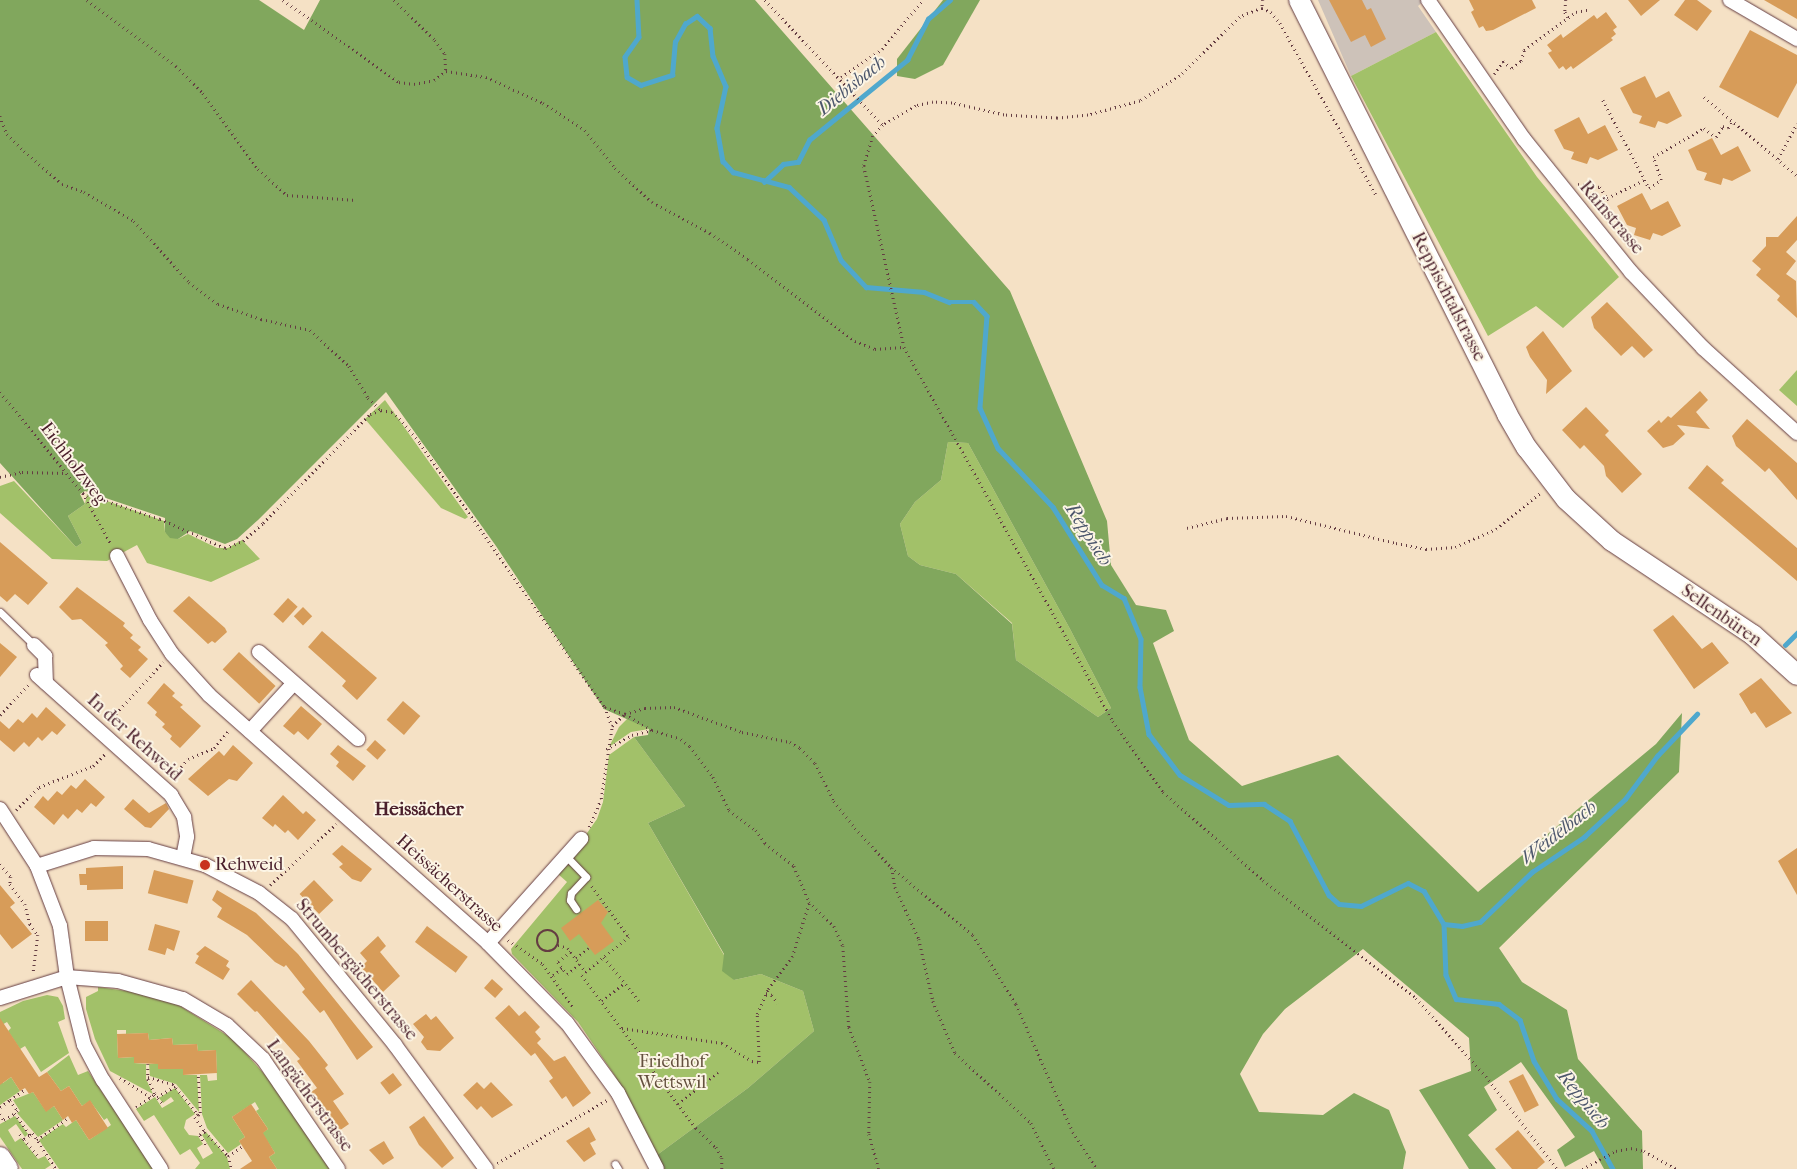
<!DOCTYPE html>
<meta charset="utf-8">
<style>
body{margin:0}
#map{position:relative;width:1797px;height:1169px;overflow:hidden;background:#f5e1c5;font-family:"IM FELL French Canon",serif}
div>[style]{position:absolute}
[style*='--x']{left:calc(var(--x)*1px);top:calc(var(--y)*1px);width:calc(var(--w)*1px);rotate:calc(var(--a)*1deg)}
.industrial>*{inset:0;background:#cdc2b9}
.green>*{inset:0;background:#a2c169}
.forest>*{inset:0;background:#81a75d}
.stream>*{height:4.5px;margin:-2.25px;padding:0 2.25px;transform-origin:2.25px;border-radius:2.25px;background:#4fa8cd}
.building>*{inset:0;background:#d79c59;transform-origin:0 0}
.path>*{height:2.5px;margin-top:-1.25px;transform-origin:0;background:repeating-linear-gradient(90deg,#643c42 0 1px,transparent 0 5px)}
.path>.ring{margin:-1.25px;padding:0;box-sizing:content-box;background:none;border:2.5px solid #643c42;border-radius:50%}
.roads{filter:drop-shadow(0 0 1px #643c42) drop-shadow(0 0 1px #643c42)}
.lane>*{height:7px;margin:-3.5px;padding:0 3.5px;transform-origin:3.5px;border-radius:3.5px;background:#fff}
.street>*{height:14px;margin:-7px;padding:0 7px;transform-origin:7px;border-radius:7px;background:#fff}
.secondary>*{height:20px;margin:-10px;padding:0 10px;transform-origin:10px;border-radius:10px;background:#fff}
.dots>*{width:14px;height:14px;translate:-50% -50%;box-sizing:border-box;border:2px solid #fcf5e5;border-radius:50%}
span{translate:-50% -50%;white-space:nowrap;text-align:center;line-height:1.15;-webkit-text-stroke:4px #fcf5e5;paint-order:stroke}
.street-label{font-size:18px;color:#4a1f2b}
.poi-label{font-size:18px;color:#4a1f2b}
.left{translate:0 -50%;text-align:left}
.park-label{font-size:18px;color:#64503e}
.water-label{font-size:19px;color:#4c566c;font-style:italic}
.neighbourhood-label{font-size:19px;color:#4a1f2b;font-weight:700}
</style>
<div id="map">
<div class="industrial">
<i style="clip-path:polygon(1318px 0,1425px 0,1418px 6px,1436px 32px,1351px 76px)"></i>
</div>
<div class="green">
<i style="clip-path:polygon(1436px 32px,1537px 177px,1619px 277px,1563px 328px,1536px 306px,1488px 336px,1351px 76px)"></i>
<i style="clip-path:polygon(1797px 370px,1797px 406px,1779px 390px)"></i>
<i style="clip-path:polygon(385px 400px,468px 517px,465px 519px,441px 508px,365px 419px)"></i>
<i style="clip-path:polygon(948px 442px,968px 443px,1070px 629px,1111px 708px,1098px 717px,1016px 660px,1012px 623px,956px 574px,920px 565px,908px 556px,900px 524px,915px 502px,941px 480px)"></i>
<i style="clip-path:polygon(14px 481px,76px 547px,82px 543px,68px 516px,85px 504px,87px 494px,164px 521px,165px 532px,178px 539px,188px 534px,217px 548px,228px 548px,242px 540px,260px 559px,211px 582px,147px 563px,137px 545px,107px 561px,52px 559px,0 513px,0 486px)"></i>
<i style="clip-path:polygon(628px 718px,649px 729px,631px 732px,609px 747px,619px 727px)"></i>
<i style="clip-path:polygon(634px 737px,685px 806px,648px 823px,724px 955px,734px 980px,761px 974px,803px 991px,814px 1031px,748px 1088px,657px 1155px,615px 1076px,578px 1022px,512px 954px,511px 949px,567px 882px,558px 874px,597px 819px,603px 802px,609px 755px)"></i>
<i style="clip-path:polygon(98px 987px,148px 994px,180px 1006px,233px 1039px,267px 1077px,331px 1169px,277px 1169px,269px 1157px,275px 1153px,262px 1133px,268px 1129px,256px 1111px,259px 1109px,255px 1102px,232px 1117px,245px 1137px,239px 1141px,241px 1144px,228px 1153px,207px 1128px,202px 1114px,200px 1075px,207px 1075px,208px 1081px,217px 1080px,216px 1050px,198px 1051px,197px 1044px,173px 1045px,172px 1038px,149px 1040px,148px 1033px,126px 1034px,126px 1030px,117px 1030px,118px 1058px,134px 1057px,134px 1063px,146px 1064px,146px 1079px,153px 1094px,110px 1071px,95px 1039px,86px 1009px,86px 997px,98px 991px)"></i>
<i style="clip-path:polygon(47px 995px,58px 997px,63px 1006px,65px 1019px,58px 1022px,69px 1053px,41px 1072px,25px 1046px,20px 1049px,8px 1031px,11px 1028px,7px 1022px,0 1026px,0 1012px,23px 1001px)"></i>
<i style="clip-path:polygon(69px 1055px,78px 1075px,88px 1071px,154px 1169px,59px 1169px,39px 1140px,63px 1124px,66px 1127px,76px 1120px,89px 1140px,111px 1125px,107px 1118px,104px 1120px,90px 1101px,82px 1106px,69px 1086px,61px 1091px,47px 1072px)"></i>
<i style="clip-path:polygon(158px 1063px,158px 1068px,183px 1069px,183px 1075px,197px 1075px,199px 1112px,176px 1084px,150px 1076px,149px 1064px)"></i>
<i style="clip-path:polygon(11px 1077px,20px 1091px,0 1105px,0 1079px,3px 1083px)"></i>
<i style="clip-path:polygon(175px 1088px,195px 1114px,186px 1120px,184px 1128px,189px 1135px,198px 1136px,203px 1144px,197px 1148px,203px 1159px,213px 1153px,202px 1135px,206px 1132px,227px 1157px,230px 1169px,195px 1169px,200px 1163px,190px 1149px,180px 1155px,154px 1115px,144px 1121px,136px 1109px,155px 1097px,162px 1108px,174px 1101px,171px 1097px,163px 1103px,159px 1098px)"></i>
<i style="clip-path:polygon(33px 1092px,46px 1111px,54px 1106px,63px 1120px,38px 1137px,17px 1113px,20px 1111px,13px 1100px)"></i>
<i style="clip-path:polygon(15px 1116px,28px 1134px,25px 1137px,16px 1124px,8px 1130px,15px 1142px,21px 1138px,38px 1159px,45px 1156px,51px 1165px,45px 1169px,22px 1169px,0 1137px,0 1124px)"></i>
</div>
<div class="forest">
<i style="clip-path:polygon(evenodd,0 0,259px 0,304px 30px,320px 0,755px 0,1010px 291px,1107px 521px,1111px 565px,1136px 605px,1166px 610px,1174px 631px,1153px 643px,1189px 740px,1242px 786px,1338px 755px,1478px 892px,1656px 744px,1682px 713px,1679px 772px,1499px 948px,1522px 982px,1567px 1010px,1578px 1059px,1642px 1131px,1643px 1169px,1604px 1169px,1594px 1151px,1565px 1167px,1557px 1150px,1575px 1137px,1521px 1062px,1484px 1087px,1497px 1110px,1468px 1135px,1496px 1169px,1469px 1169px,1419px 1090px,1471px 1071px,1469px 1038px,1363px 949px,1285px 1009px,1263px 1034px,1240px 1074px,1259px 1112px,1323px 1115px,1354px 1093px,1389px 1110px,1406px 1152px,1403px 1169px,664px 1169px,657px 1155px,748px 1088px,814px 1031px,803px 991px,761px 974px,734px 980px,722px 971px,724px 954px,648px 823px,685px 806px,634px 737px,648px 735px,649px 729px,604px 709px,496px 546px,386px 392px,258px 520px,237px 539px,225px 544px,190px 531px,178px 539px,170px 538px,165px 532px,165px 518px,85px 491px,80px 494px,85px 504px,68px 516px,82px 543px,76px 547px,0 463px,0 0,948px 442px,968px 443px,1070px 629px,1111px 708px,1098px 717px,1016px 660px,1012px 624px,956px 574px,920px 565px,908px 556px,900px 524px,915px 502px,941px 480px,948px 442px)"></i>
<i style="clip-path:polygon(943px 0,980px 0,943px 65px,915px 79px,897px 76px,897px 59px)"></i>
</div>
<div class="stream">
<i style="--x:637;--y:0;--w:37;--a:87"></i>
<i style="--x:639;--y:37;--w:24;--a:125"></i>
<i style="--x:625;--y:57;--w:20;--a:84"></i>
<i style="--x:627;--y:77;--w:16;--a:30"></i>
<i style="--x:641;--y:85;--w:33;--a:-18"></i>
<i style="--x:672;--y:75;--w:33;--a:-85"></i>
<i style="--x:675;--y:42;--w:21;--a:-61"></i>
<i style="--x:685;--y:24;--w:14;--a:-34"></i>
<i style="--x:697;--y:16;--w:18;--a:43"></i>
<i style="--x:710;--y:28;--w:28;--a:84"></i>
<i style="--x:713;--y:56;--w:33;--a:67"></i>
<i style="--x:726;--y:86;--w:43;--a:102.1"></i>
<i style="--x:717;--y:128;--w:34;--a:80"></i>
<i style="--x:723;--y:161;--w:15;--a:48"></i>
<i style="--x:733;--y:172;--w:58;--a:15"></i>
<i style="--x:789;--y:187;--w:48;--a:43.3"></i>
<i style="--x:824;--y:220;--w:43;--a:67"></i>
<i style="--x:841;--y:260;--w:37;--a:47"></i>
<i style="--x:866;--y:287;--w:58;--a:4.9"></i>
<i style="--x:924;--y:292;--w:27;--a:22"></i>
<i style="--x:949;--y:302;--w:25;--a:0"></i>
<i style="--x:974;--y:302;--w:19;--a:47"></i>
<i style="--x:987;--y:316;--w:92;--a:94.4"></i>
<i style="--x:980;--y:408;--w:44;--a:65.8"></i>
<i style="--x:998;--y:448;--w:81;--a:47"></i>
<i style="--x:1053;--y:507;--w:92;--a:57.9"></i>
<i style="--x:1102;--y:585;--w:26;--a:31"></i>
<i style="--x:1124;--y:598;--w:44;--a:67.5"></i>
<i style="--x:1141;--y:639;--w:48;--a:91.2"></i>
<i style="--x:1140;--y:687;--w:48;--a:79.2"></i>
<i style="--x:1149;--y:734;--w:51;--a:52.9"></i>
<i style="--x:1180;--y:775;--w:57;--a:31.5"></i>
<i style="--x:1229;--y:805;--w:35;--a:-2"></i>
<i style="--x:1264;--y:804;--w:31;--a:33"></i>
<i style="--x:1290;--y:821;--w:84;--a:62.2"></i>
<i style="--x:1329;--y:895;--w:13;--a:42"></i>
<i style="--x:1339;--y:904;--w:22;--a:5"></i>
<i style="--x:1361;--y:906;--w:52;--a:-26.1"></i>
<i style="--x:1408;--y:883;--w:18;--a:27"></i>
<i style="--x:1424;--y:891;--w:39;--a:59"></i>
<i style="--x:1444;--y:924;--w:51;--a:87.8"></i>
<i style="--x:1446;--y:975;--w:26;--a:67"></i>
<i style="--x:1456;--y:999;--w:43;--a:6.6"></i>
<i style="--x:1499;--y:1004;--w:26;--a:37"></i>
<i style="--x:1520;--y:1020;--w:43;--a:71.1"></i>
<i style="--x:1534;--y:1061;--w:44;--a:58.8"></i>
<i style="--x:1557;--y:1099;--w:47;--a:42.4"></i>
<i style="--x:1592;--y:1131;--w:43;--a:61.1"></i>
<i style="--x:764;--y:182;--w:26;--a:-43"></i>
<i style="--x:783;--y:164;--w:15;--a:-8"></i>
<i style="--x:798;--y:162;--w:25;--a:-63"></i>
<i style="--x:809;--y:140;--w:127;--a:-39.2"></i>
<i style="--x:907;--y:60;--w:46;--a:-62.9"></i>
<i style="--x:928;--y:19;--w:29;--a:-41"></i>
<i style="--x:1785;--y:645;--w:17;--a:-45"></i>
<i style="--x:1444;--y:924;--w:18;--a:6"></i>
<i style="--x:1462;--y:926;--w:18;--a:-13"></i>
<i style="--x:1480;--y:922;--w:72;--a:-43.9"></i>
<i style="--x:1532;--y:872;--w:63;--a:-33.9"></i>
<i style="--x:1584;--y:837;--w:56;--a:-42.8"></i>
<i style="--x:1625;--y:799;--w:54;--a:-53.3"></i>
<i style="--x:1657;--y:756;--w:58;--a:-46.4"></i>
</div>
<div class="building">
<i style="clip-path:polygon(1329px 0,1362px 0,1367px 10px,1371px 8px,1386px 39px,1371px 47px,1365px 35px,1351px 42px)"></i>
<i style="clip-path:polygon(1469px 0,1532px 0,1536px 8px,1493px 30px,1486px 31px,1483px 26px,1479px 28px,1471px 12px,1474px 10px)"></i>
<i style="clip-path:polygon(1628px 0,1660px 0,1641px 16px)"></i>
<i style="clip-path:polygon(1685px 0,1697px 0,1712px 11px,1697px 31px,1674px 15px)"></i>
<i style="clip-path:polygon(1764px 0,1797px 0,1797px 19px)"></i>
<i style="clip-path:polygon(1606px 12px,1617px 27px,1613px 30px,1616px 34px,1611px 38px,1613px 40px,1573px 69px,1571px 66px,1566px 70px,1563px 66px,1559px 69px,1548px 53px,1552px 51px,1547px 45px,1561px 34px,1563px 38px,1594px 15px,1597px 19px)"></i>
<i style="clip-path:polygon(1750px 30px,1797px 55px,1797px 83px,1778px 118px,1719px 87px)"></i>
<i style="clip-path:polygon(1645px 76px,1656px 98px,1669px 91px,1682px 116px,1667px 124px,1658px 121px,1655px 128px,1639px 123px,1642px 116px,1633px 113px,1620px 88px)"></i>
<i style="clip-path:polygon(1579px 117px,1588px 134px,1605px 125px,1618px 150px,1598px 160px,1590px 157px,1587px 164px,1571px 159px,1574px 152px,1564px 149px,1554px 130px)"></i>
<i style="clip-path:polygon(1712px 138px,1721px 155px,1738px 146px,1751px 171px,1732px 181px,1723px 178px,1721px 185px,1704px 180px,1707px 173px,1697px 170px,1688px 150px)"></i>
<i style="clip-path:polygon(1642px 193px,1651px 210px,1668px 201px,1681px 226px,1662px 236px,1653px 233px,1650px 240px,1634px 235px,1636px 228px,1627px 225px,1617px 206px)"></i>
<i style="clip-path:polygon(1797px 216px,1797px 240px,1786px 252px,1796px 261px,1786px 274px,1796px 281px,1797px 318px,1777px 300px,1780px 296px,1756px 275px,1761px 269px,1752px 261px,1766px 246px,1766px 237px,1778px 237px)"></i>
<i style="clip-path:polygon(1607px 302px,1653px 350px,1644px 358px,1632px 346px,1621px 356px,1594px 328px,1591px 317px)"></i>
<i style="clip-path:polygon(1543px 331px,1572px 371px,1546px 394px,1547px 380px,1530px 357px,1526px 347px)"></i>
<i style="clip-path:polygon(1700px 391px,1708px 400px,1696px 412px,1710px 429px,1677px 425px,1685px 434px,1673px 445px,1663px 448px,1647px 431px,1659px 420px,1661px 423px,1668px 416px,1671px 418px)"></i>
<i style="clip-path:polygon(1586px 407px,1609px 431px,1605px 435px,1642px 474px,1622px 493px,1606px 476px,1604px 466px,1584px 445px,1580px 449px,1562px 430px)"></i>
<i style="clip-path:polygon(1747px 419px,1797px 463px,1797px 500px,1769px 468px,1765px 472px,1736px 446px,1732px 436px)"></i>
<i style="clip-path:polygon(1707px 465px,1724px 480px,1721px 483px,1797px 548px,1797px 581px,1688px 488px)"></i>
<i style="clip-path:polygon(0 542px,48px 583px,28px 605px,15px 594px,7px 602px,0 596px)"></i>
<i style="clip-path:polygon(77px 587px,125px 623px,123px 626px,133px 635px,130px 638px,141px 647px,138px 650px,148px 659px,130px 678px,120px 669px,123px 666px,105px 645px,108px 643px,81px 619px,72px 620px,59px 607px)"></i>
<i style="clip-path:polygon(189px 596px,225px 628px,227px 632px,215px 643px,212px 641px,208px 644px,173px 611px)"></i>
<i style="left:288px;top:598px;width:13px;height:22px;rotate:42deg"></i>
<i style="left:303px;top:607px;width:13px;height:13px;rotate:45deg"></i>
<i style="clip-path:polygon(1673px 615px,1702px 649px,1712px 642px,1729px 663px,1694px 689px,1653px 630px)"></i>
<i style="clip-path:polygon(322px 631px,377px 678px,357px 700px,342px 686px,346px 681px,308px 647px)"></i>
<i style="clip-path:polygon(0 643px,17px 657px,0 677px)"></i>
<i style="left:239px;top:652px;width:50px;height:24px;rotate:43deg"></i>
<i style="clip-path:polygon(1761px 678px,1792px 713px,1766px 728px,1755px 712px,1751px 714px,1739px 694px)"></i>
<i style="clip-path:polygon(164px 683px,175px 693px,172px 696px,183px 705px,180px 707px,201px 726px,180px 748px,170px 739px,172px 736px,162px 727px,165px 724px,155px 715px,157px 712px,147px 703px)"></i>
<i style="left:403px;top:701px;width:23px;height:25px;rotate:41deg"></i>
<i style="clip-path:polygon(301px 706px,322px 724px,308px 740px,298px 731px,294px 735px,283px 726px)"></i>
<i style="clip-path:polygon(46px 707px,66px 725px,57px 735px,52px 731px,42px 741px,38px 737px,29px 747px,24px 742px,14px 752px,0 740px,0 721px,9px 729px,18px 719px,23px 723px,32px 713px,37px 718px)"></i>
<i style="left:375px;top:740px;width:15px;height:13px;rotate:42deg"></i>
<i style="clip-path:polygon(233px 745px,253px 763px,237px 781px,229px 779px,208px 796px,188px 779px,219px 751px,224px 756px)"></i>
<i style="clip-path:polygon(338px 745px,366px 766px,353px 781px,336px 766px,339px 762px,330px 754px)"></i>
<i style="clip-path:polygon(85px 779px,105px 797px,96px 807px,91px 803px,82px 813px,77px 809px,68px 819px,63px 814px,54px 825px,34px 807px,43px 796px,48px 801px,57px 791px,62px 795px,71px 785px,76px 789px)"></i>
<i style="clip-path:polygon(283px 795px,303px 814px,306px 811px,316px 820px,298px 840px,288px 830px,285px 833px,275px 824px,273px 827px,262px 818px)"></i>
<i style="clip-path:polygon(133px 799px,149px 813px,166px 803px,169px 809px,151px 828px,145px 827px,124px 809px)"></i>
<i style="clip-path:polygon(342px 845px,372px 869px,361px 882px,352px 879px,339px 867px,343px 864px,332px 854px)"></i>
<i style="clip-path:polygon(1797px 848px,1797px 895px,1778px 861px)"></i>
<i style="clip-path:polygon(123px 866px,123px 889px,87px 890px,87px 885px,80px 885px,79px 874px,86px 874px,86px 868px)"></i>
<i style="left:154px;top:870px;width:41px;height:24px;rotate:15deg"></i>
<i style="left:314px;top:880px;width:28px;height:20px;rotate:46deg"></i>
<i style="clip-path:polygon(0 885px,15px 903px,10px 907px,32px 934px,12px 949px,0 934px)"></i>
<i style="clip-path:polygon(217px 890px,256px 913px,298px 954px,373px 1047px,357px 1060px,324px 1010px,320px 1013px,302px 992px,305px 989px,286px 965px,284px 967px,275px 962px,247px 935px,217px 917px,222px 908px,212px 900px)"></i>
<i style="clip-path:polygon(598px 900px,608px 912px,601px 923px,614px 941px,595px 955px,579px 934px,570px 941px,561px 928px)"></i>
<i style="left:85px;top:921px;width:23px;height:20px"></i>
<i style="clip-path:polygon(155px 924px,180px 931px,174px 951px,167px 948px,165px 955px,148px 950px)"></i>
<i style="left:427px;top:926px;width:51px;height:20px;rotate:37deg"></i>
<i style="clip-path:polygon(378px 936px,386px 946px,380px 952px,400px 976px,383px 992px,361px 967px,367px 961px,360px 953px)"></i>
<i style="clip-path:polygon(205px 946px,229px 961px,226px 966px,230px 969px,223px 980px,195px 963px,199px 956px,196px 954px)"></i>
<i style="left:492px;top:979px;width:15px;height:12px;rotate:42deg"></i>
<i style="clip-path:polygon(251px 980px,309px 1041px,328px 1065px,325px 1068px,344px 1094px,333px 1101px,349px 1124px,336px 1133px,308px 1094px,317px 1088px,297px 1061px,300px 1059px,257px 1011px,255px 1012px,237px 994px)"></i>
<i style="clip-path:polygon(509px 1005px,519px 1016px,525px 1011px,540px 1027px,535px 1032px,541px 1039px,537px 1043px,554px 1061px,565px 1056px,591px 1093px,584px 1099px,573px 1107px,566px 1096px,562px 1099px,549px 1081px,553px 1078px,535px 1053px,531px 1056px,495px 1018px)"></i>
<i style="clip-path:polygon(426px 1014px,431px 1020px,436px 1016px,454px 1038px,440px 1051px,427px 1050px,421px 1042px,424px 1037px,413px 1024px)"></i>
<i style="clip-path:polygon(0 1018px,39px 1077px,47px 1072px,61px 1091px,69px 1086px,82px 1106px,90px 1100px,108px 1128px,89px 1140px,76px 1120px,72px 1123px,68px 1116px,63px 1120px,54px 1106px,46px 1112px,33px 1092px,29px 1094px,25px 1088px,20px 1091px,11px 1077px,0 1085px)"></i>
<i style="clip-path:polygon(148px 1033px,149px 1040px,172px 1038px,173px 1045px,197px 1044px,198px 1051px,216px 1050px,217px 1073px,183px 1075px,183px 1069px,158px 1069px,158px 1064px,134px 1063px,134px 1057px,118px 1058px,117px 1034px)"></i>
<i style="left:393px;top:1073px;width:15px;height:16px;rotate:53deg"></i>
<i style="left:1523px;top:1074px;width:35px;height:16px;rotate:63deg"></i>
<i style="clip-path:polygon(477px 1082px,484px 1089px,491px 1082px,513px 1105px,492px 1118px,481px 1106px,477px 1110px,463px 1095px)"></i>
<i style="clip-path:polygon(251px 1104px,268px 1129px,263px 1133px,275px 1153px,269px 1157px,277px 1169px,240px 1169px,252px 1161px,239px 1141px,245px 1137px,232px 1117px)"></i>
<i style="clip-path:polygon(424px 1116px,454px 1158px,442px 1168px,419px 1145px,409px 1127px)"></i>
<i style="clip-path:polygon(589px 1127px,596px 1140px,590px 1143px,596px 1154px,584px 1162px,566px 1141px)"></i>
<i style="clip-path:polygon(1518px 1130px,1545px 1162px,1537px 1169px,1512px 1169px,1495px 1149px)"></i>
<i style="clip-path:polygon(384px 1141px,394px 1158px,383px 1165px,369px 1150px)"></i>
</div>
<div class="path">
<i style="--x:87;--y:0;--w:111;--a:36.6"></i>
<i style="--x:176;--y:66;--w:38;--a:45"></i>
<i style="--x:203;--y:93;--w:94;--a:54.1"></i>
<i style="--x:258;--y:169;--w:39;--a:42"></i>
<i style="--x:287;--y:195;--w:69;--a:4.1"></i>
<i style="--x:283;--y:0;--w:142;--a:35.3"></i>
<i style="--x:399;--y:82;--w:15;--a:8"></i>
<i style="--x:414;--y:84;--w:20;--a:-11"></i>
<i style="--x:434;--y:80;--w:15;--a:-37"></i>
<i style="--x:446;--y:71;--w:40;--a:8.5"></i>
<i style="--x:486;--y:77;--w:63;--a:24.5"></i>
<i style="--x:543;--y:103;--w:50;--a:32.7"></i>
<i style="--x:585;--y:130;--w:48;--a:51.7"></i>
<i style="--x:615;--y:168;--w:50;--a:42.6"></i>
<i style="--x:652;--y:202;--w:66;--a:28.1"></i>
<i style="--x:710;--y:233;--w:46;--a:34.4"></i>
<i style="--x:748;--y:259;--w:135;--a:37.5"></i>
<i style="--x:855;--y:341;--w:22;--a:22"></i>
<i style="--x:875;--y:349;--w:28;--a:-4"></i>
<i style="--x:394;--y:0;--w:57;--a:44.3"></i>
<i style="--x:435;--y:40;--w:17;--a:54"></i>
<i style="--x:445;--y:54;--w:17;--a:87"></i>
<i style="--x:765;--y:0;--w:172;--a:46.7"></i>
<i style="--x:1263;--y:0;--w:8;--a:97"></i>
<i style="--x:1262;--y:8;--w:24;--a:158"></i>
<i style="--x:1240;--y:17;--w:84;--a:135.5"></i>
<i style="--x:1180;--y:76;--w:47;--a:148"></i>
<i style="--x:1140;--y:101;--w:54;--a:164.9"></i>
<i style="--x:1088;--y:115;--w:31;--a:174"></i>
<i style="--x:1057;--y:118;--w:53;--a:-176.8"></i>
<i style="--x:1004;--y:115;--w:53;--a:-167"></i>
<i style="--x:952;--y:103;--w:19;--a:-177"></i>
<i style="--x:933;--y:102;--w:17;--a:167"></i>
<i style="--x:916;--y:106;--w:38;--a:150"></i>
<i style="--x:883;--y:125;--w:15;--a:132"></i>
<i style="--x:873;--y:136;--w:31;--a:107"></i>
<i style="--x:864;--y:166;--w:185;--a:77.5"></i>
<i style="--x:904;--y:347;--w:428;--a:60.8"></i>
<i style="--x:1113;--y:721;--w:87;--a:54.8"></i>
<i style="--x:1163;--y:792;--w:133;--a:41.3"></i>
<i style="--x:1263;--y:880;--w:193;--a:37.6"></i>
<i style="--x:1416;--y:998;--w:110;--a:48.3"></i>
<i style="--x:1489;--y:1080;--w:112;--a:52.6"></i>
<i style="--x:1566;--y:0;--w:12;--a:95"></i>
<i style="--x:1565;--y:12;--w:6;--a:59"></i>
<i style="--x:1262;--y:8;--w:10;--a:24"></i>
<i style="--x:1271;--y:12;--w:14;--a:51"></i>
<i style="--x:1280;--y:23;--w:197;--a:60.8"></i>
<i style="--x:1494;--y:74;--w:16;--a:-55"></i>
<i style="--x:1503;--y:61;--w:11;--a:38"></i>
<i style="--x:1512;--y:68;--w:11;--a:-38"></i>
<i style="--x:1521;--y:61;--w:11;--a:-75"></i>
<i style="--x:1524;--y:50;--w:64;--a:-36.2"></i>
<i style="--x:1576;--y:12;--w:15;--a:-11"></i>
<i style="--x:841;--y:77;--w:50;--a:-34.3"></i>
<i style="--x:882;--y:49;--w:64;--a:-50.1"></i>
<i style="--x:1704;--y:97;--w:122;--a:40.3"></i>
<i style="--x:1603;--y:100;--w:99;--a:62.4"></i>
<i style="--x:1649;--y:188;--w:14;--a:-34"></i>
<i style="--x:1661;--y:180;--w:24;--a:-109"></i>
<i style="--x:1653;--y:157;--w:59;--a:-29.6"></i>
<i style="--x:1704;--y:128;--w:15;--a:37"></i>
<i style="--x:1716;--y:137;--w:13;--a:-58"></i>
<i style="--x:1723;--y:126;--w:5;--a:22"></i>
<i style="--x:1728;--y:128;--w:8;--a:-60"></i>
<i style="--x:0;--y:116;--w:19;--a:69"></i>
<i style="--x:7;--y:134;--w:24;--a:45"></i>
<i style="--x:24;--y:151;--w:50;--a:41"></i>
<i style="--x:62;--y:184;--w:23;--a:20"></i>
<i style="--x:84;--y:192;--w:58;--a:30.1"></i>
<i style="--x:134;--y:221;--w:82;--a:48"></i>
<i style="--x:189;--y:282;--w:36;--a:37"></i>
<i style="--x:218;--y:304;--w:46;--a:19.2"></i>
<i style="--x:261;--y:319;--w:50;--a:12.7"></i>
<i style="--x:310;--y:330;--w:53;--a:42.7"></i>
<i style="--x:349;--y:366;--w:37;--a:59"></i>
<i style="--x:368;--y:398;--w:18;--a:43"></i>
<i style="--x:381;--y:410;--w:11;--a:10"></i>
<i style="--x:392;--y:412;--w:15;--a:42"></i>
<i style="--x:403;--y:422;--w:27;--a:51"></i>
<i style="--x:420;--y:443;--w:322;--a:55"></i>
<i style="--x:605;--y:707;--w:20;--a:70"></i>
<i style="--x:1778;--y:159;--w:40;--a:-62"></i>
<i style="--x:1578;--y:184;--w:22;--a:8"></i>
<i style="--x:1600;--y:187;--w:13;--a:58"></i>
<i style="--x:1604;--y:215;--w:17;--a:-80"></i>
<i style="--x:1607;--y:198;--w:41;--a:-25.9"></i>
<i style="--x:0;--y:392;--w:131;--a:50.6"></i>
<i style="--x:83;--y:493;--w:58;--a:61.2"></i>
<i style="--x:0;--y:477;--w:23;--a:-13"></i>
<i style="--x:22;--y:472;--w:45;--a:1.3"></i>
<i style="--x:83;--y:493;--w:81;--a:18.7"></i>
<i style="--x:160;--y:519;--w:71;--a:24"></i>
<i style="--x:225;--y:548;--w:19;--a:-21"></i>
<i style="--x:243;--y:541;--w:27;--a:-42"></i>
<i style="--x:263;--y:523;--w:153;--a:-45.5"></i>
<i style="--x:370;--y:414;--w:12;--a:-20"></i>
<i style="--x:1187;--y:528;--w:41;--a:-14"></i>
<i style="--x:1227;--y:518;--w:59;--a:-1.9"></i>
<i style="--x:1286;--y:516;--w:113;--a:13.8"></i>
<i style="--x:1396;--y:543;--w:31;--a:11"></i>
<i style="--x:1426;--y:549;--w:29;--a:-4"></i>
<i style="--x:1455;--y:547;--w:45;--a:-23.7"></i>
<i style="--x:1496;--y:529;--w:57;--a:-39.3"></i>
<i style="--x:605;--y:707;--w:21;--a:19"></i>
<i style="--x:625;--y:714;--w:31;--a:31"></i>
<i style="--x:652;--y:730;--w:30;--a:17"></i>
<i style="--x:681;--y:739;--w:11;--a:38"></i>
<i style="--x:690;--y:746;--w:39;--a:53"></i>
<i style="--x:713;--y:777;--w:37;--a:64"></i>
<i style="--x:729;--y:810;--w:34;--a:37"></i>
<i style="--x:756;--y:830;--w:16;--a:55"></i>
<i style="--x:765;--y:843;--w:37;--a:38"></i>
<i style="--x:794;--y:866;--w:39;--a:67"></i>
<i style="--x:809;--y:902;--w:35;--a:44"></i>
<i style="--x:834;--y:926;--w:22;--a:66"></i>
<i style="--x:843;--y:946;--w:81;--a:85.8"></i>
<i style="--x:849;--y:1027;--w:59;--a:69.1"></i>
<i style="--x:870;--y:1082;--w:52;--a:91.1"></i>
<i style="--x:869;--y:1134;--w:36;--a:74"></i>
<i style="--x:0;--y:715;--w:41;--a:-47"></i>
<i style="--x:109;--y:721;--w:80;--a:-47.5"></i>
<i style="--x:606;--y:749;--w:30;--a:-28"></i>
<i style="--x:632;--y:735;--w:21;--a:-14"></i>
<i style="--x:171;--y:778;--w:25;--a:-48"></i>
<i style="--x:188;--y:759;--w:28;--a:-23"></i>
<i style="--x:214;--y:748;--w:23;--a:-50"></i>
<i style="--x:16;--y:810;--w:33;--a:-45"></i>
<i style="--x:39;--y:787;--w:58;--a:-21.3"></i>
<i style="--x:93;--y:766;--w:17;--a:-45"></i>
<i style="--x:589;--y:827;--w:30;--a:-67"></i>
<i style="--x:601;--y:799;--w:74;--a:-81.4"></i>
<i style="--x:612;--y:726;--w:18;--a:-43"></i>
<i style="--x:625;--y:714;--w:21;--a:-17"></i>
<i style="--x:645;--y:708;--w:29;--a:-2"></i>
<i style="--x:674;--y:707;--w:72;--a:20.2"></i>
<i style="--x:742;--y:732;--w:49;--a:11.8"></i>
<i style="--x:790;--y:742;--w:12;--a:31"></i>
<i style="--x:800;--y:748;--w:21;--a:45"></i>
<i style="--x:815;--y:763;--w:42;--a:63.4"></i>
<i style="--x:834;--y:801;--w:34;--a:52"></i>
<i style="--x:855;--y:828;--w:53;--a:47.3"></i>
<i style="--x:891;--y:867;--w:107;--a:39.7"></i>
<i style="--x:973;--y:935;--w:81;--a:58.1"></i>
<i style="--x:1016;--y:1004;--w:140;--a:66"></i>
<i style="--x:1073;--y:1132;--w:44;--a:57"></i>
<i style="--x:0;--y:864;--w:17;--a:50"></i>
<i style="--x:11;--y:877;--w:7;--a:98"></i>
<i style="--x:10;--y:884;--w:25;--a:53"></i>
<i style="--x:25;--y:904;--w:21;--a:76"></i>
<i style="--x:30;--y:924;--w:14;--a:54"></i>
<i style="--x:38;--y:935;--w:38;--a:97"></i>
<i style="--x:892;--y:868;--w:19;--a:81"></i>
<i style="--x:895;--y:887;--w:57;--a:65.2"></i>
<i style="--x:919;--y:939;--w:64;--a:77.3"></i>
<i style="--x:933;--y:1001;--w:56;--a:67.1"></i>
<i style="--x:955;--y:1053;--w:103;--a:42.6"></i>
<i style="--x:1031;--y:1123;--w:51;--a:63.4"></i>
<i style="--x:270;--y:885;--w:90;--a:-42.7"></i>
<i style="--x:592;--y:886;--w:63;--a:54"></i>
<i style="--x:629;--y:937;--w:60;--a:141"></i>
<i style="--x:582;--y:975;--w:191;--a:53.3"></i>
<i style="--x:696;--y:1128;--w:28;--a:44"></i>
<i style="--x:716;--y:1147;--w:13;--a:61"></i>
<i style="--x:722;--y:1158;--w:11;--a:90"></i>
<i class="ring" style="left:537px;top:930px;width:19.5px;height:19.5px"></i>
<i style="--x:508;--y:940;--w:42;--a:34.4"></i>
<i style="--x:543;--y:964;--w:54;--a:54.8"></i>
<i style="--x:558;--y:945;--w:10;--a:17"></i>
<i style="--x:568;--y:948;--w:30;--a:53"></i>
<i style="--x:571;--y:952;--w:16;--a:142"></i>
<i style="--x:558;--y:962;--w:15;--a:53"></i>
<i style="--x:567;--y:974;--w:16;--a:-38"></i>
<i style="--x:604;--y:957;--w:56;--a:51.5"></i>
<i style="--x:576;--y:958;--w:16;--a:-38"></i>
<i style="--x:553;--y:975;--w:12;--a:-35"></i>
<i style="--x:766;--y:993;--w:6;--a:18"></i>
<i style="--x:772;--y:995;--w:10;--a:53"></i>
<i style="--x:602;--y:1001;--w:28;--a:-39"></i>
<i style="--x:622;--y:1028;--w:101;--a:8.5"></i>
<i style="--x:722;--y:1043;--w:35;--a:31"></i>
<i style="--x:752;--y:1061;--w:7;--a:8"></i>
<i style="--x:759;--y:1062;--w:48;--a:-92.4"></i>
<i style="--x:757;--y:1014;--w:27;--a:-66"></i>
<i style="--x:768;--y:989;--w:40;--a:-53"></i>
<i style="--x:792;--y:957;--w:57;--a:-72.5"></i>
<i style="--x:148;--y:1064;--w:15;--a:90"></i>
<i style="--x:148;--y:1079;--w:17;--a:65"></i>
<i style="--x:148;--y:1077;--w:26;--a:16"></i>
<i style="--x:173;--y:1084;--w:40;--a:51"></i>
<i style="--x:198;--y:1115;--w:3;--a:-45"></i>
<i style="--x:200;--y:1113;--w:38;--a:-93"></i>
<i style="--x:120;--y:1078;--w:36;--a:32"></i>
<i style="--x:157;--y:1097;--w:21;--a:-31"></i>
<i style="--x:10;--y:1100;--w:19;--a:-35"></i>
<i style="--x:678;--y:1104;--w:51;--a:-38.7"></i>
<i style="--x:0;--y:1107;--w:12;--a:-35"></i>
<i style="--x:10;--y:1100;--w:14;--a:54"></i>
<i style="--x:18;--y:1111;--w:4;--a:146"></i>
<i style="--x:136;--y:1107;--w:23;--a:-34"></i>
<i style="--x:155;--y:1094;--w:14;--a:51"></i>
<i style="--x:0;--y:1114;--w:7;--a:56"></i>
<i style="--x:4;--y:1120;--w:13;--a:-32"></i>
<i style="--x:15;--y:1113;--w:27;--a:56"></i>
<i style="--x:30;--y:1135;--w:4;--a:-34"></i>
<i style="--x:33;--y:1133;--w:43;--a:57.4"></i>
<i style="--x:198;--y:1115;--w:4;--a:146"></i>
<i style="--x:195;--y:1117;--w:18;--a:56"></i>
<i style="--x:205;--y:1132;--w:33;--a:46"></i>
<i style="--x:228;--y:1156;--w:14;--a:73"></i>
<i style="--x:205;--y:1132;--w:6;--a:149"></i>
<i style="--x:200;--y:1135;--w:12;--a:59"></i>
<i style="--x:20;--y:1134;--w:6;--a:51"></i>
<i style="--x:24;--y:1139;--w:7;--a:-34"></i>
<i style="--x:24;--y:1139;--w:22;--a:51"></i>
<i style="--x:37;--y:1140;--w:39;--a:-35"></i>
<i style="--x:228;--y:1156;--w:18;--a:-34"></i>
<i style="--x:497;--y:1163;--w:127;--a:-29.8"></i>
<i style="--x:1582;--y:1169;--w:38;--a:-28"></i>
<i style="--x:1616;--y:1151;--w:15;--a:-11"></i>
<i style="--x:1631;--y:1148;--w:13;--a:13"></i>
<i style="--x:1644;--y:1151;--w:37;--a:29"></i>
</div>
<div class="roads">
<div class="lane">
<i style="--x:0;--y:612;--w:47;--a:44.1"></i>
<i style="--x:566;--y:856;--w:29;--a:46"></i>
<i style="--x:586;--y:877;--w:22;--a:133"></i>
<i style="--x:571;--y:893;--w:7;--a:98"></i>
<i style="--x:570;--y:900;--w:11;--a:56"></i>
<i style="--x:615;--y:1164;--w:6;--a:59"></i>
</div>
<div class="street">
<i style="--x:1428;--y:0;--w:169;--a:55.4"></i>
<i style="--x:1524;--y:139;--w:171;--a:51.2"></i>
<i style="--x:1631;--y:272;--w:105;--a:46.5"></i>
<i style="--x:1703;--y:348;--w:127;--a:42.1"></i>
<i style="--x:1730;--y:0;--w:78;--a:30.2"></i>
<i style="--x:117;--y:556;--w:72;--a:62.7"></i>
<i style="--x:150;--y:620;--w:40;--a:57.1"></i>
<i style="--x:172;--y:654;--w:55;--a:47.9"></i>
<i style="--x:209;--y:695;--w:373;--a:41.6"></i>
<i style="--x:488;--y:943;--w:112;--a:45.4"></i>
<i style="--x:567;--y:1023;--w:87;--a:53.9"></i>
<i style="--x:618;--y:1093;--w:85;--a:62.8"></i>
<i style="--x:34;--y:645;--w:16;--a:45"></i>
<i style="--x:45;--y:656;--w:27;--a:88"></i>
<i style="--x:259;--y:652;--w:132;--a:41.3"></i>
<i style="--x:37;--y:675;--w:180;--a:41.8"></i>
<i style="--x:171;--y:795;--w:26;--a:59"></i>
<i style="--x:184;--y:817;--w:20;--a:81"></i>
<i style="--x:187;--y:837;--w:20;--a:101"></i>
<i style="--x:250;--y:731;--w:64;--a:-47.5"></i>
<i style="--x:0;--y:809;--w:68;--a:57"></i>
<i style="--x:37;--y:866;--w:64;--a:69"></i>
<i style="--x:60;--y:926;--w:51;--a:82.2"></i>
<i style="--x:67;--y:977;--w:70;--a:76"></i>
<i style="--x:84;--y:1045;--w:40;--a:62"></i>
<i style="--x:103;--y:1080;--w:106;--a:56.9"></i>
<i style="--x:37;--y:866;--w:60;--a:-17.5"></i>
<i style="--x:94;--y:848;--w:54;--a:1.1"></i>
<i style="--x:148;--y:849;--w:59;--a:15.7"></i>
<i style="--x:205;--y:865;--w:61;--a:27.4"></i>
<i style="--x:259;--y:893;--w:42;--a:38.2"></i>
<i style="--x:292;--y:919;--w:163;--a:50.7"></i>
<i style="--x:395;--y:1045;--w:154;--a:53.7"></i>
<i style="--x:488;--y:943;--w:140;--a:-48.2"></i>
<i style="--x:0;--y:998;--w:70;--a:-17.4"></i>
<i style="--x:67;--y:977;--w:51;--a:4.5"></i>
<i style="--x:118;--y:981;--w:67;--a:15.5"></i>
<i style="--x:183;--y:999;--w:51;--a:30.6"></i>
<i style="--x:227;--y:1025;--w:50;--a:43.4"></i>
<i style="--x:263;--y:1059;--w:133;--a:55.7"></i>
</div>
<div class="secondary">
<i style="--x:1299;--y:0;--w:463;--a:63.3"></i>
<i style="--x:1507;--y:414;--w:39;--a:60"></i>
<i style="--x:1527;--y:448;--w:64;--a:52.6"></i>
<i style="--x:1566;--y:499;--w:62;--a:42.4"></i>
<i style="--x:1612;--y:541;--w:169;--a:33.7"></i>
<i style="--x:1753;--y:635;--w:59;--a:42.3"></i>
<i style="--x:0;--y:1157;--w:14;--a:56"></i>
</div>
</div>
<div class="dots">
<i style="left:205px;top:865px;background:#c8321e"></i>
</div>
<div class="street-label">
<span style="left:1611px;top:218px;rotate:50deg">Rainstrasse</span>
<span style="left:1448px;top:297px;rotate:63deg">Reppischtalstrasse</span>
<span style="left:73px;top:464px;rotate:53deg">Eichholzweg</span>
<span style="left:1721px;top:616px;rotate:35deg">Sellenbüren</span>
<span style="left:134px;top:738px;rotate:42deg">In der Rehweid</span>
<span style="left:449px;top:884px;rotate:42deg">Heissächerstrasse</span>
<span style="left:356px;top:970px;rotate:50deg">Strumbergächerstrasse</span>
<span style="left:309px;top:1096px;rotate:54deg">Langächerstrasse</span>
</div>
<div class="poi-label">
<span class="left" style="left:215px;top:865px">Rehweid</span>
</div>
<div class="park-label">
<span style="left:672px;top:1073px">Friedhof<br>Wettswil</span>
</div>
<div class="water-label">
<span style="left:852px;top:86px;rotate:-39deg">Diebisbach</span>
<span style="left:1088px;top:535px;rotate:58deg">Reppisch</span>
<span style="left:1559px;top:833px;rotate:-38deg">Weidelbach</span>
<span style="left:1583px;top:1100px;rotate:51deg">Reppisch</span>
</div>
<div class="neighbourhood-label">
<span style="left:419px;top:810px">Heissächer</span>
</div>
</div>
